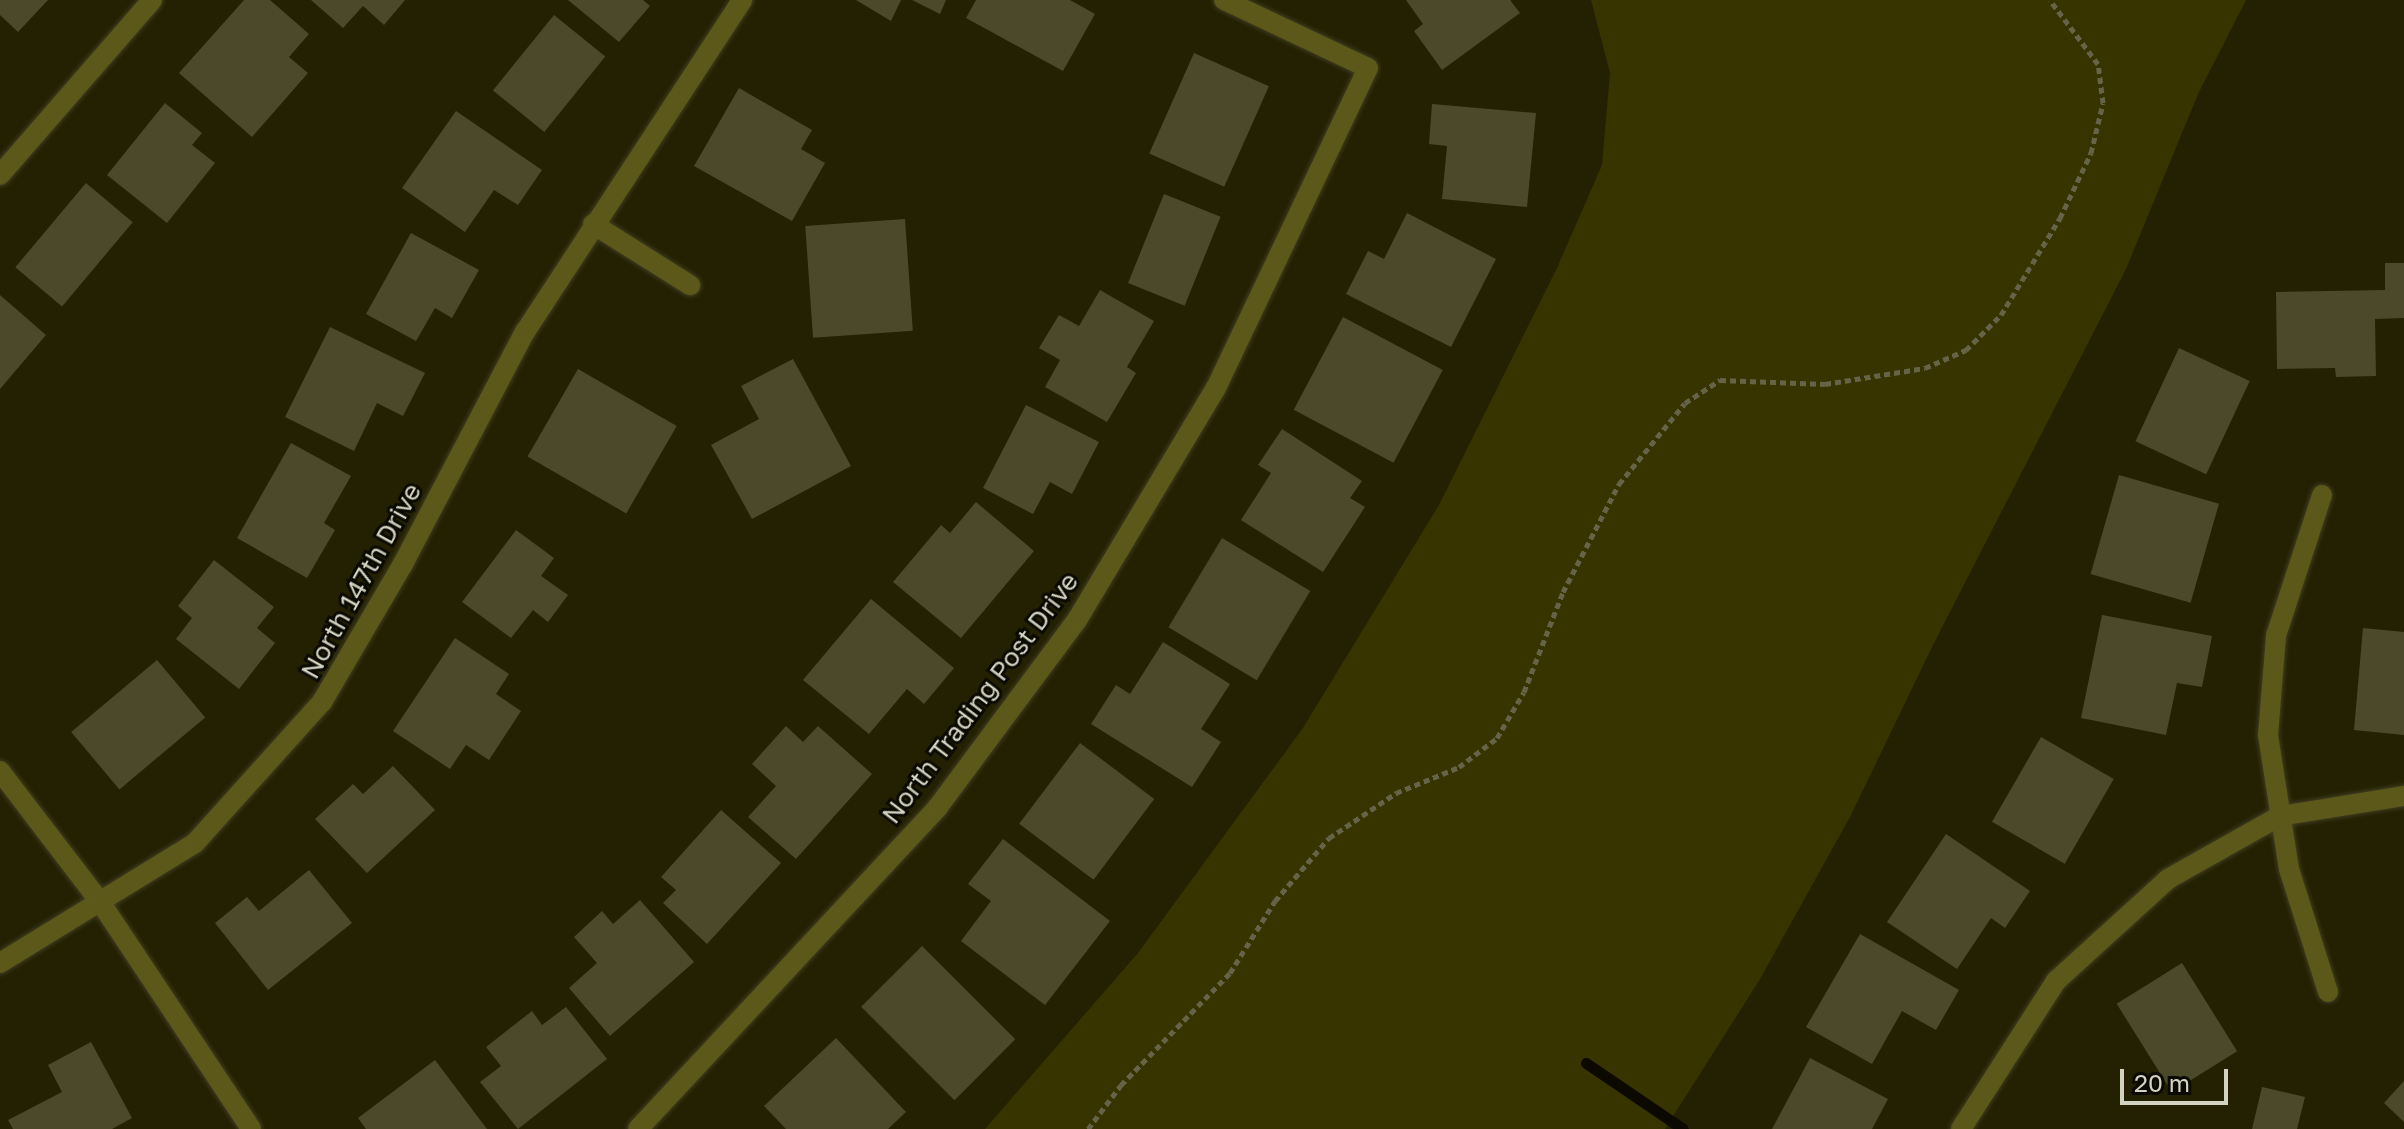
<!DOCTYPE html>
<style>
body{margin:0}
#map{position:relative;width:2404px;height:1129px;overflow:hidden;background:#242102;font-family:"Golos Text",sans-serif}
div>[style]{position:absolute}
[style*='--x']{left:calc(var(--x)*1px);top:calc(var(--y)*1px);width:calc(var(--w)*1px);rotate:calc(var(--a)*1deg)}
.green>*{inset:0;background:#383400}
.stream>*{height:11px;margin:-5.5px;padding:0 5.5px;transform-origin:5.5px;border-radius:5.5px;background:#0b0900}
.building>*{inset:0;background:#4b492a;transform-origin:0 0}
.path>*{height:5px;margin-top:-2.5px;transform-origin:0;background:repeating-linear-gradient(90deg,#656348 0 6px,transparent 0 10px)}
.roads{filter:drop-shadow(0 0 2px #403d21) drop-shadow(0 0 2px #403d21)}
.minor>*{height:20px;margin:-10px;padding:0 10px;transform-origin:10px;border-radius:10px;background:#5c581a}
.tertiary>*{height:20px;margin:-10px;padding:0 10px;transform-origin:10px;border-radius:10px;background:#5c581a}
span{translate:-50% -50%;white-space:nowrap;text-align:center;line-height:1.15;-webkit-text-stroke:6px #0b0a02;paint-order:stroke}
.street-label{font-size:26px;color:#d3d3c1}
.scale{position:absolute;left:2120px;top:1069px;width:108px;height:36px;box-sizing:border-box;border:4px solid #d3d3c1;border-top:0;padding-left:10px;font-size:24px;line-height:28px;white-space:nowrap;color:#d3d3c1;-webkit-text-stroke:6px #0b0a02;paint-order:stroke}
</style>
<div id="map">
<div class="green">
<i style="clip-path:polygon(1591px 0,2246px 0,2198px 94px,2126px 269px,1933px 645px,1850px 817px,1760px 979px,1665px 1129px,985px 1129px,1138px 953px,1303px 728px,1439px 505px,1557px 268px,1602px 165px,1610px 73px)"></i>
</div>
<div class="stream">
<i style="--x:1586;--y:1063;--w:117;--a:34.2"></i>
</div>
<div class="building">
<i style="clip-path:polygon(0 0,48px 0,18px 32px,0 15px)"></i>
<i style="clip-path:polygon(244px 0,270px 0,309px 34px,289px 57px,308px 73px,252px 137px,179px 73px)"></i>
<i style="clip-path:polygon(311px 0,405px 0,384px 25px,363px 6px,343px 28px)"></i>
<i style="clip-path:polygon(568px 0,643px 0,650px 6px,619px 42px)"></i>
<i style="clip-path:polygon(856px 0,901px 0,891px 21px)"></i>
<i style="clip-path:polygon(912px 0,946px 0,940px 14px)"></i>
<i style="clip-path:polygon(976px 0,1070px 0,1095px 14px,1063px 71px,966px 18px)"></i>
<i style="clip-path:polygon(1406px 0,1510px 0,1520px 13px,1442px 70px,1414px 31px,1423px 24px)"></i>
<i style="left:554px;top:15px;width:66px;height:97px;rotate:39deg"></i>
<i style="left:1194px;top:53px;width:82px;height:110px;rotate:24deg"></i>
<i style="clip-path:polygon(739px 88px,812px 130px,801px 149px,825px 163px,792px 221px,694px 166px)"></i>
<i style="clip-path:polygon(165px 103px,202px 133px,192px 145px,215px 163px,167px 223px,107px 175px)"></i>
<i style="clip-path:polygon(1432px 104px,1536px 113px,1527px 207px,1442px 199px,1447px 146px,1429px 144px)"></i>
<i style="clip-path:polygon(456px 111px,542px 170px,518px 205px,494px 190px,465px 232px,402px 188px)"></i>
<i style="left:86px;top:183px;width:61px;height:110px;rotate:40deg"></i>
<i style="left:1164px;top:194px;width:61px;height:96px;rotate:22deg"></i>
<i style="clip-path:polygon(1407px 213px,1496px 259px,1451px 347px,1346px 294px,1368px 251px,1384px 259px)"></i>
<i style="left:905px;top:219px;width:112px;height:100px;rotate:86deg"></i>
<i style="clip-path:polygon(411px 233px,479px 270px,452px 318px,435px 308px,416px 341px,366px 314px)"></i>
<i style="clip-path:polygon(2385px 263px,2404px 263px,2404px 318px,2375px 319px,2376px 376px,2336px 377px,2335px 368px,2277px 369px,2276px 292px,2385px 290px)"></i>
<i style="clip-path:polygon(1100px 290px,1154px 321px,1127px 367px,1136px 373px,1107px 422px,1045px 387px,1060px 360px,1039px 348px,1059px 315px,1079px 326px)"></i>
<i style="clip-path:polygon(0 295px,46px 335px,0 389px)"></i>
<i style="left:1343px;top:317px;width:113px;height:105px;rotate:28deg"></i>
<i style="clip-path:polygon(330px 327px,425px 373px,403px 416px,377px 403px,354px 451px,285px 417px)"></i>
<i style="left:2179px;top:348px;width:78px;height:103px;rotate:25deg"></i>
<i style="clip-path:polygon(793px 359px,851px 466px,752px 519px,711px 445px,759px 419px,741px 386px)"></i>
<i style="left:578px;top:369px;width:114px;height:101px;rotate:30deg"></i>
<i style="clip-path:polygon(1026px 405px,1099px 442px,1072px 494px,1050px 482px,1033px 514px,983px 488px)"></i>
<i style="clip-path:polygon(1282px 429px,1362px 481px,1350px 498px,1365px 507px,1323px 572px,1241px 520px,1271px 473px,1258px 465px)"></i>
<i style="clip-path:polygon(291px 443px,351px 476px,324px 523px,335px 530px,307px 578px,237px 538px)"></i>
<i style="left:2119px;top:475px;width:104px;height:103px;rotate:16deg"></i>
<i style="clip-path:polygon(976px 502px,1034px 551px,961px 638px,893px 582px,941px 525px,950px 533px)"></i>
<i style="clip-path:polygon(516px 530px,554px 558px,541px 576px,568px 595px,548px 622px,533px 610px,511px 638px,462px 602px)"></i>
<i style="left:1222px;top:538px;width:103px;height:104px;rotate:31deg"></i>
<i style="clip-path:polygon(214px 560px,274px 607px,257px 628px,275px 643px,239px 689px,176px 639px,192px 618px,178px 606px)"></i>
<i style="clip-path:polygon(871px 599px,954px 668px,924px 704px,907px 689px,869px 734px,803px 680px)"></i>
<i style="clip-path:polygon(2102px 615px,2212px 636px,2202px 687px,2177px 683px,2166px 735px,2081px 718px)"></i>
<i style="clip-path:polygon(2363px 628px,2404px 632px,2404px 735px,2354px 730px)"></i>
<i style="clip-path:polygon(455px 638px,509px 674px,496px 694px,521px 711px,489px 760px,466px 745px,450px 769px,393px 731px)"></i>
<i style="clip-path:polygon(1163px 642px,1230px 684px,1201px 729px,1221px 742px,1192px 787px,1091px 724px,1116px 685px,1130px 694px)"></i>
<i style="left:157px;top:660px;width:75px;height:112px;rotate:50deg"></i>
<i style="clip-path:polygon(786px 726px,803px 742px,818px 726px,872px 774px,796px 859px,748px 817px,776px 786px,752px 764px)"></i>
<i style="left:2041px;top:737px;width:84px;height:98px;rotate:30deg"></i>
<i style="left:1080px;top:743px;width:93px;height:101px;rotate:37deg"></i>
<i style="clip-path:polygon(393px 766px,435px 810px,367px 873px,315px 819px,353px 784px,363px 794px)"></i>
<i style="clip-path:polygon(721px 810px,781px 863px,707px 944px,663px 903px,676px 890px,661px 877px)"></i>
<i style="clip-path:polygon(1946px 834px,2030px 891px,2005px 928px,1991px 918px,1957px 969px,1887px 922px)"></i>
<i style="clip-path:polygon(1003px 839px,1110px 921px,1045px 1005px,961px 941px,991px 901px,968px 884px)"></i>
<i style="clip-path:polygon(309px 870px,352px 923px,268px 990px,215px 923px,247px 897px,259px 911px)"></i>
<i style="clip-path:polygon(640px 900px,694px 962px,610px 1036px,569px 988px,597px 963px,574px 937px,602px 911px,613px 924px)"></i>
<i style="clip-path:polygon(1860px 934px,1959px 990px,1936px 1030px,1902px 1011px,1872px 1064px,1806px 1027px)"></i>
<i style="left:922px;top:946px;width:132px;height:86px;rotate:45deg"></i>
<i style="left:2182px;top:963px;width:104px;height:77px;rotate:58deg"></i>
<i style="clip-path:polygon(566px 1007px,607px 1059px,518px 1129px,480px 1082px,501px 1066px,486px 1047px,532px 1011px,542px 1025px)"></i>
<i style="clip-path:polygon(836px 1038px,906px 1112px,888px 1129px,786px 1129px,764px 1106px)"></i>
<i style="clip-path:polygon(91px 1042px,132px 1118px,112px 1129px,13px 1129px,8px 1120px,62px 1092px,48px 1065px)"></i>
<i style="clip-path:polygon(1810px 1058px,1888px 1099px,1872px 1129px,1772px 1129px)"></i>
<i style="clip-path:polygon(435px 1060px,487px 1129px,366px 1129px,358px 1118px)"></i>
<i style="clip-path:polygon(2404px 1081px,2404px 1122px,2384px 1103px)"></i>
<i style="clip-path:polygon(2262px 1087px,2305px 1097px,2297px 1129px,2252px 1129px)"></i>
</div>
<div class="path">
<i style="--x:1088;--y:1129;--w:55;--a:-53.1"></i>
<i style="--x:1121;--y:1085;--w:156;--a:-45.8"></i>
<i style="--x:1230;--y:973;--w:85;--a:-58"></i>
<i style="--x:1275;--y:901;--w:83;--a:-49.4"></i>
<i style="--x:1329;--y:838;--w:81;--a:-33.9"></i>
<i style="--x:1396;--y:793;--w:68;--a:-22.4"></i>
<i style="--x:1459;--y:767;--w:48;--a:-37.3"></i>
<i style="--x:1497;--y:738;--w:53;--a:-59.6"></i>
<i style="--x:1524;--y:692;--w:107;--a:-68.7"></i>
<i style="--x:1563;--y:592;--w:122;--a:-62.6"></i>
<i style="--x:1619;--y:484;--w:104;--a:-50.8"></i>
<i style="--x:1685;--y:403;--w:42;--a:-33.3"></i>
<i style="--x:1720;--y:380;--w:105;--a:2.2"></i>
<i style="--x:1825;--y:384;--w:101;--a:-9.1"></i>
<i style="--x:1925;--y:368;--w:45;--a:-23.7"></i>
<i style="--x:1966;--y:350;--w:49;--a:-45"></i>
<i style="--x:2001;--y:315;--w:114;--a:-58.7"></i>
<i style="--x:2060;--y:218;--w:72;--a:-64.5"></i>
<i style="--x:2091;--y:153;--w:51;--a:-76.5"></i>
<i style="--x:2103;--y:103;--w:39;--a:-97"></i>
<i style="--x:2098;--y:64;--w:80;--a:-126.9"></i>
</div>
<div class="roads">
<div class="minor">
<i style="--x:0;--y:175;--w:232;--a:-49"></i>
<i style="--x:593;--y:224;--w:115;--a:32.2"></i>
<i style="--x:2322;--y:495;--w:148;--a:108.1"></i>
<i style="--x:2276;--y:636;--w:99;--a:94.6"></i>
<i style="--x:2268;--y:735;--w:136;--a:81.1"></i>
<i style="--x:2289;--y:869;--w:129;--a:72.4"></i>
<i style="--x:0;--y:963;--w:229;--a:-31.6"></i>
<i style="--x:195;--y:843;--w:190;--a:-48"></i>
<i style="--x:322;--y:702;--w:162;--a:-59.6"></i>
<i style="--x:404;--y:562;--w:260;--a:-62.3"></i>
<i style="--x:525;--y:332;--w:397;--a:-56.8"></i>
<i style="--x:638;--y:1129;--w:440;--a:-47"></i>
<i style="--x:938;--y:807;--w:233;--a:-53.4"></i>
<i style="--x:1077;--y:620;--w:270;--a:-59.1"></i>
<i style="--x:1216;--y:388;--w:354;--a:-64.6"></i>
<i style="--x:1368;--y:68;--w:159;--a:-154.7"></i>
<i style="--x:1961;--y:1129;--w:176;--a:-57.3"></i>
<i style="--x:2056;--y:981;--w:151;--a:-42.3"></i>
<i style="--x:2168;--y:879;--w:129;--a:-29.4"></i>
<i style="--x:2280;--y:816;--w:126;--a:-9.2"></i>
</div>
<div class="tertiary">
<i style="--x:0;--y:771;--w:166;--a:52.6"></i>
<i style="--x:101;--y:903;--w:271;--a:56.4"></i>
</div>
</div>
<div class="street-label">
<span style="left:361px;top:581px;rotate:-61deg">North 147th Drive</span>
<span style="left:980px;top:698px;rotate:-53deg">North Trading Post Drive</span>
</div>
<div class="scale">20 m</div>
</div>
